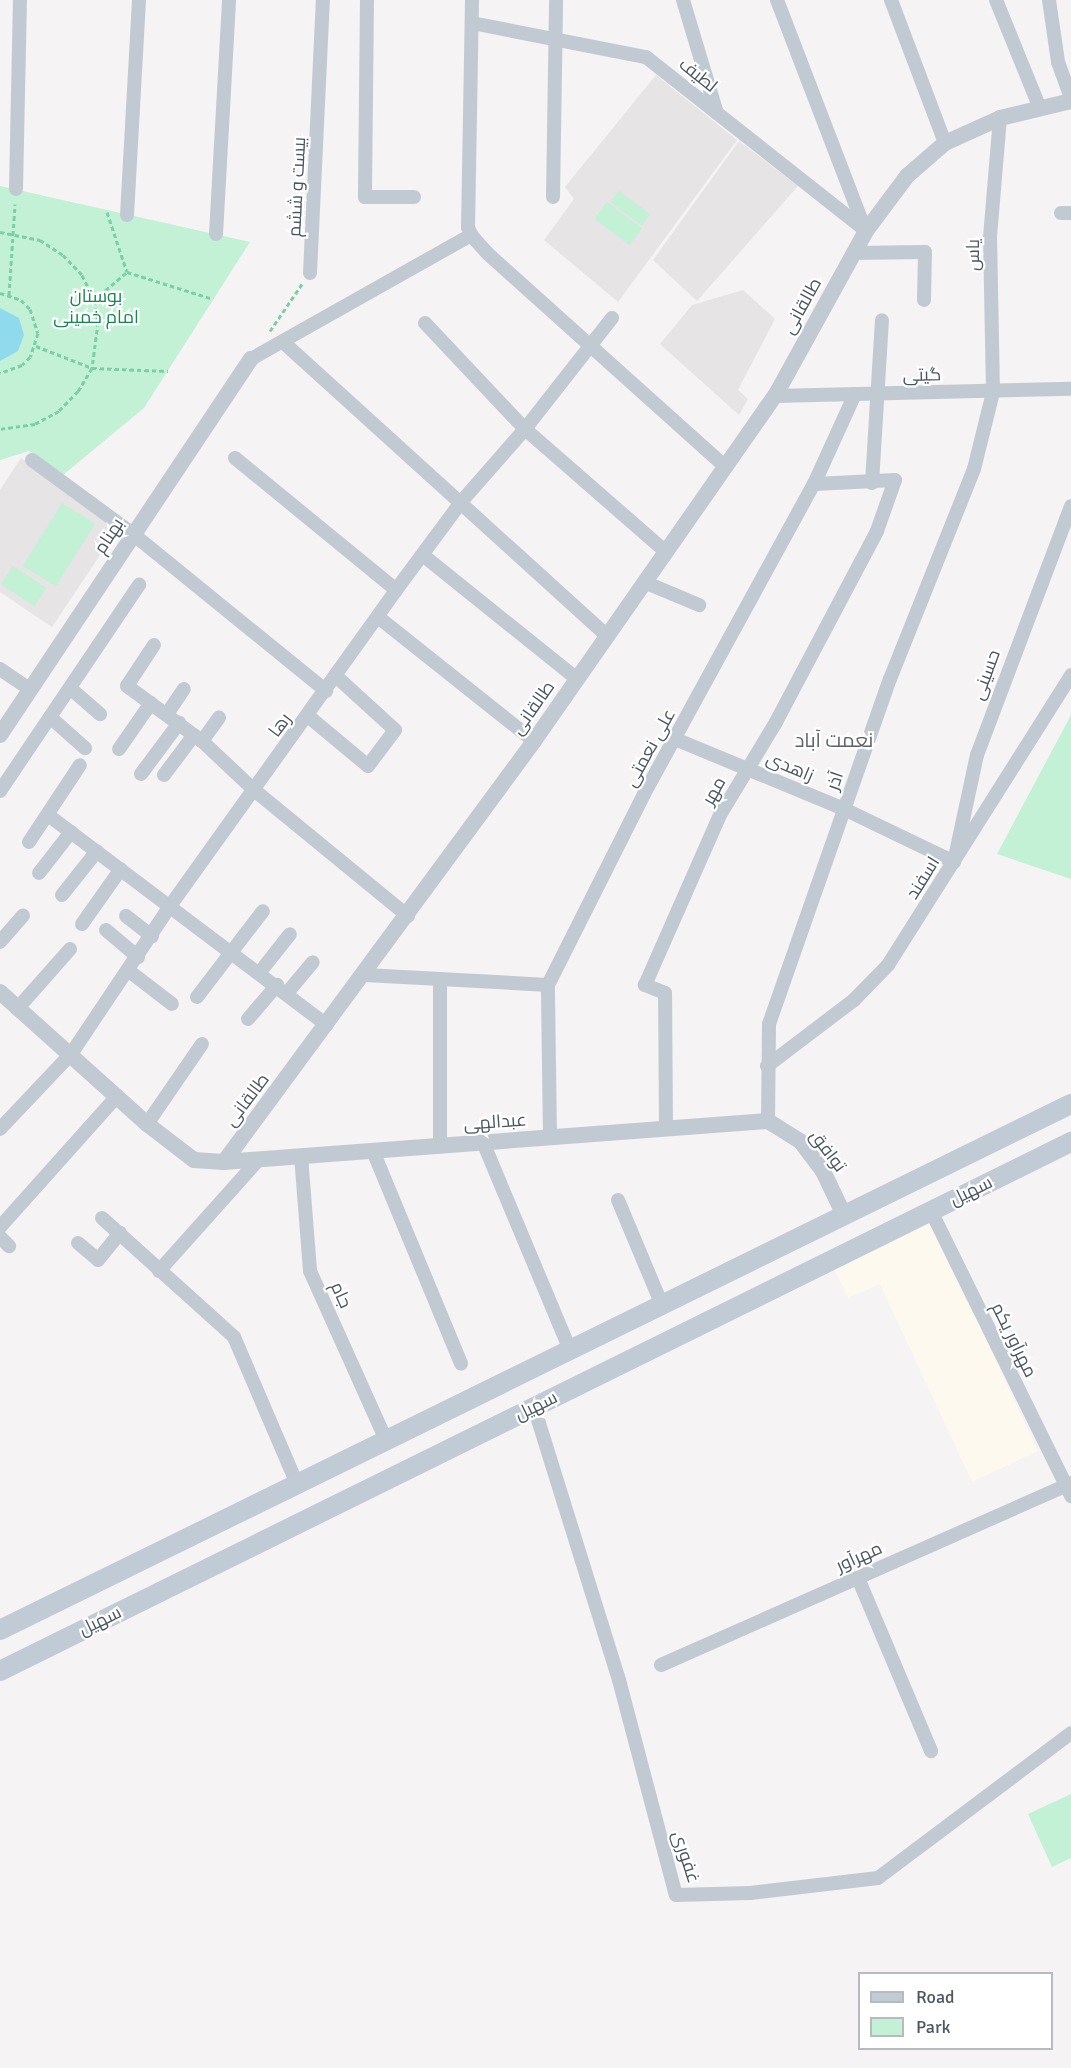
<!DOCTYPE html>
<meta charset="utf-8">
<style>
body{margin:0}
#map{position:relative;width:1071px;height:2068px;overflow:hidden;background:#f5f3f3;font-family:Signika,Cairo,sans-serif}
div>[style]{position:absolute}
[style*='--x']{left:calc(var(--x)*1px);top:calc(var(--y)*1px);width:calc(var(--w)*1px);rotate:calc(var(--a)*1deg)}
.commercial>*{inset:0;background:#fdf9ef}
.education>*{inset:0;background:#e6e4e5}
.green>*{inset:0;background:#c3f1d5;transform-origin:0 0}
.water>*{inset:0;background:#90daee}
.path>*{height:3px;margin-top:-1.5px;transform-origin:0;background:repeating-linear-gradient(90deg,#7ad0a6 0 4.5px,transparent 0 7.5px)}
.minor>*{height:14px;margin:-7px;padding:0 7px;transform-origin:7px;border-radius:7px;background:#c1cad2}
.tertiary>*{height:16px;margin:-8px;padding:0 8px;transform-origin:8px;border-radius:8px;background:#c1cad2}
.secondary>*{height:20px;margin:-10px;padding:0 10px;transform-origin:10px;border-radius:10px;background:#c1cbd6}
span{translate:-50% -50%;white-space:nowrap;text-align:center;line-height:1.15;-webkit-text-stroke:4.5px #fff;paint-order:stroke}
.street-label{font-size:18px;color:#4a5661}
.park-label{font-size:18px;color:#17864f}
.neighbourhood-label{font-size:20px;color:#5f6368}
.legend{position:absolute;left:858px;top:1972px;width:195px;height:78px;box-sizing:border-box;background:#fff;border:2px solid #b7bbc0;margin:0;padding:8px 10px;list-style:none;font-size:18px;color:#4a5661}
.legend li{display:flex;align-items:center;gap:12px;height:30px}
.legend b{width:30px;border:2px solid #b7bbc0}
</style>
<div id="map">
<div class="commercial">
<i style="clip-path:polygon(931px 1221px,1038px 1451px,972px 1482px,880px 1284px,848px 1298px,833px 1267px)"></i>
</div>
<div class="education">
<i style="clip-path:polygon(656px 75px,737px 140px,618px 302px,544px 240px,574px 199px,565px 187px)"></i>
<i style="clip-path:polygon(739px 141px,798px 186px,697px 301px,653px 260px)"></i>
<i style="clip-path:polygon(743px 290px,775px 319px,738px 390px,748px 399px,739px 415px,660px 344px,692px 305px)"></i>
<i style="clip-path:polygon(21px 458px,115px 516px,116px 531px,52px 627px,0 592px,0 490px)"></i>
</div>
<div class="green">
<i style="clip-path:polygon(0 186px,250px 242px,144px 408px,63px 475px,29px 451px,0 460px)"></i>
<i style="left:619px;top:191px;width:39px;height:14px;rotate:37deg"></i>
<i style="left:607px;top:202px;width:44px;height:21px;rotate:37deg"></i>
<i style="left:62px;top:503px;width:39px;height:74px;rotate:32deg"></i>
<i style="left:13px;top:566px;width:40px;height:22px;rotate:33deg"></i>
<i style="clip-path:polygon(1071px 715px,1071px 879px,997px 854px)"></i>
<i style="clip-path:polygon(1071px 1794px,1071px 1858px,1052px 1867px,1028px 1814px)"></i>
</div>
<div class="water">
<i style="clip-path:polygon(0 308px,19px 318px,24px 335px,18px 351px,0 361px)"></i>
</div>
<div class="path">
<i style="--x:107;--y:212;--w:63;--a:71.6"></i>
<i style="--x:0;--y:232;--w:41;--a:11.3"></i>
<i style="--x:40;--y:240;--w:27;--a:33"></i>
<i style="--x:63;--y:255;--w:28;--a:46"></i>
<i style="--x:82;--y:275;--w:28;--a:64"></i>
<i style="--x:94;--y:300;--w:22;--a:80"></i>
<i style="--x:98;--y:322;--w:46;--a:97.4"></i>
<i style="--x:92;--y:368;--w:27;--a:121"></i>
<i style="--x:78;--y:391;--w:28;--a:134"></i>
<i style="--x:59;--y:411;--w:27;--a:152"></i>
<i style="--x:35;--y:424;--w:35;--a:172"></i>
<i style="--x:0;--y:293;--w:22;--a:18"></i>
<i style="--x:21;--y:300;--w:13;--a:45"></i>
<i style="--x:30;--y:309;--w:25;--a:72"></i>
<i style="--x:38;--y:333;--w:25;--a:108"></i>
<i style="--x:30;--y:357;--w:11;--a:135"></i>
<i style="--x:22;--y:365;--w:23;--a:160"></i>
<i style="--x:9;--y:295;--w:91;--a:-86.2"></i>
<i style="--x:94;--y:300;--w:43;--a:-40.3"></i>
<i style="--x:127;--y:272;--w:90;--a:17.4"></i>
<i style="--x:270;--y:331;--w:57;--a:-55.8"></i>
<i style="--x:36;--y:346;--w:60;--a:21.4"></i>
<i style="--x:92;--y:368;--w:76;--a:2.3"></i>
</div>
<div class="minor">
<i style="--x:367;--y:0;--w:197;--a:90.6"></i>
<i style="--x:365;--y:197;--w:49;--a:0"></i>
<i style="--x:472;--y:0;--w:227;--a:91"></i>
<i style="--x:468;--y:227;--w:9;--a:69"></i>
<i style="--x:471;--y:235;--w:24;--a:48"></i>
<i style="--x:487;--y:253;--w:319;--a:41.9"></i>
<i style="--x:683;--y:0;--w:118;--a:73.3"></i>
<i style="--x:777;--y:0;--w:245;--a:69"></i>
<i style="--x:891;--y:0;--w:153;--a:69.3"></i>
<i style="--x:996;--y:0;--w:114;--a:67.9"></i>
<i style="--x:1049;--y:0;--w:63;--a:81.7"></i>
<i style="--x:1058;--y:62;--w:37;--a:70"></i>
<i style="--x:472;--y:23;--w:177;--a:11.1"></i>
<i style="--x:646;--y:57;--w:280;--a:38.3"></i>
<i style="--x:16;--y:189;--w:189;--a:-88.8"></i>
<i style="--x:553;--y:197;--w:197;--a:-89.1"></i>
<i style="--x:1061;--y:213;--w:10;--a:0"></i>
<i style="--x:127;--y:215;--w:215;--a:-86.8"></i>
<i style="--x:216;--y:234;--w:234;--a:-86.8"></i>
<i style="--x:853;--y:253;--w:72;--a:-0.8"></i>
<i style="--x:925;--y:252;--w:48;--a:91.2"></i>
<i style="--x:310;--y:273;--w:273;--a:-87.3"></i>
<i style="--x:425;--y:323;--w:146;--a:46.7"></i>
<i style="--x:525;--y:429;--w:186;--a:41.1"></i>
<i style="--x:283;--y:342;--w:438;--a:42.2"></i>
<i style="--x:251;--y:359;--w:253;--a:-29.4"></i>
<i style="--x:775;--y:396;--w:296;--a:-1.4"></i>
<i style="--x:235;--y:458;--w:208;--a:39.3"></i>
<i style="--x:32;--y:460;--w:125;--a:36.2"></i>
<i style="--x:133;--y:534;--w:249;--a:39.1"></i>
<i style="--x:872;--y:483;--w:163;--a:-86.5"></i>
<i style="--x:424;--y:556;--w:196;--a:38.8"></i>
<i style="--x:644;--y:582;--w:60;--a:22.7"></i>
<i style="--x:378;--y:617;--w:199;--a:38.5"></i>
<i style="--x:154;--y:645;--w:49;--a:123.4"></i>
<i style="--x:127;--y:686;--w:93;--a:36.3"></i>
<i style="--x:202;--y:741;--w:71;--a:43.3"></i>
<i style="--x:254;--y:790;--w:199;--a:39.3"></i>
<i style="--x:0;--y:669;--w:37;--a:34"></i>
<i style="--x:70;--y:688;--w:40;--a:41"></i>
<i style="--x:167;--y:714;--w:30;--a:-56"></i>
<i style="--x:308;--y:716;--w:78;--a:39.8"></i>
<i style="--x:368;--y:766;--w:45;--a:-53.1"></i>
<i style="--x:395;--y:730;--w:79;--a:-137.6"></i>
<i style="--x:50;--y:717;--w:47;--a:41.5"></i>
<i style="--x:675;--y:739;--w:183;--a:22.5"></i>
<i style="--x:844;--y:809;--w:122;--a:25.7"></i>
<i style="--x:954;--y:862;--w:109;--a:-77.9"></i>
<i style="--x:977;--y:755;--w:266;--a:-69.3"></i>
<i style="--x:202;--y:741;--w:29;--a:-54"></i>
<i style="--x:119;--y:749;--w:56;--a:-55.2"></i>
<i style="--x:141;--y:774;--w:64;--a:-53.3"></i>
<i style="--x:164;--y:775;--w:50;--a:-53.1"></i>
<i style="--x:0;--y:791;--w:249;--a:-56"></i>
<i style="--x:48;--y:815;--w:349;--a:37"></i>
<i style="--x:29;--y:842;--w:92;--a:-56.5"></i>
<i style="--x:39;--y:873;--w:52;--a:-52"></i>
<i style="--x:62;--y:895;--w:56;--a:-51.5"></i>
<i style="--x:126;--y:916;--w:33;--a:38"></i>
<i style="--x:82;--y:924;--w:67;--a:-54.7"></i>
<i style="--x:106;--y:930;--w:42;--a:40.2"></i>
<i style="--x:0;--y:942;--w:35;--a:-49"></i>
<i style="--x:129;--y:971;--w:54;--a:37.5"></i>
<i style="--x:260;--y:972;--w:48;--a:-51.7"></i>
<i style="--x:365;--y:975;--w:183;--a:3.1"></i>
<i style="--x:440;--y:979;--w:167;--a:90"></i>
<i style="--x:287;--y:993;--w:40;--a:-50"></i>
<i style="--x:197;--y:997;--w:108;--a:-52.5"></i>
<i style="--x:17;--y:1009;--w:80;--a:-48.5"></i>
<i style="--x:248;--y:1019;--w:45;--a:-49.5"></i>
<i style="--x:767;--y:1066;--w:109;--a:-37.2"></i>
<i style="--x:854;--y:1000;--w:49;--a:-45.8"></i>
<i style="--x:888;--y:965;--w:343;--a:-57.7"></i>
<i style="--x:768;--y:1121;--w:97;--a:-89.4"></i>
<i style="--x:769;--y:1024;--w:366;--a:-70.7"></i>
<i style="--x:890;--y:679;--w:226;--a:-68.2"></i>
<i style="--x:974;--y:469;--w:79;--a:-76.1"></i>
<i style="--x:993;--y:392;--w:155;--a:-91.1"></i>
<i style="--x:990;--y:237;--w:119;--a:-85.2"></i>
<i style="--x:147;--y:1124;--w:97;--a:-55.5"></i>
<i style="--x:0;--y:1129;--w:103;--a:-46.6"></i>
<i style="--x:71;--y:1054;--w:178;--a:-56.2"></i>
<i style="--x:170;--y:906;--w:388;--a:-54.4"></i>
<i style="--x:396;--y:590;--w:109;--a:-53.5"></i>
<i style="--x:461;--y:502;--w:97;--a:-48.8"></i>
<i style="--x:525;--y:429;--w:141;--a:-51.9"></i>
<i style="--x:666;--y:1129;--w:136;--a:-90.4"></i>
<i style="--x:665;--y:993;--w:22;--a:-158"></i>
<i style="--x:645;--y:985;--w:186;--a:-66.2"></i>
<i style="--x:720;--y:815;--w:109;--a:-58.9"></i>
<i style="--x:776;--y:722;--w:216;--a:-62.1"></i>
<i style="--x:877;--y:531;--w:54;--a:-70.6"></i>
<i style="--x:895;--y:480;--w:81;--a:177.2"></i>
<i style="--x:550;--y:1137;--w:152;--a:-90.8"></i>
<i style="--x:548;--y:985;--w:214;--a:-63.3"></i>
<i style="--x:644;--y:794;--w:354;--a:-61.3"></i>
<i style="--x:814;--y:484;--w:99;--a:-65.5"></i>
<i style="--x:483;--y:1142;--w:225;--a:67.3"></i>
<i style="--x:373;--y:1151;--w:230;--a:67.5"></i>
<i style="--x:301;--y:1156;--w:115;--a:85.5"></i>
<i style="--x:310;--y:1271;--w:185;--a:65.8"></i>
<i style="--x:618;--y:1200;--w:114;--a:67.3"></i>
<i style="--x:931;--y:1211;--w:318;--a:63.8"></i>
<i style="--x:102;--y:1218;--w:178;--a:42"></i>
<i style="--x:234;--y:1337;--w:160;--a:66.8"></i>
<i style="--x:0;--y:1227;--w:176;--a:-48.2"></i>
<i style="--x:0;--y:1237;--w:13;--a:45"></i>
<i style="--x:78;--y:1243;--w:26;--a:40"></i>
<i style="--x:98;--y:1260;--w:35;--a:-51"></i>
<i style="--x:159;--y:1271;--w:150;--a:-48.2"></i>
<i style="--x:534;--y:1407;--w:286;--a:72.7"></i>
<i style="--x:619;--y:1680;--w:222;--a:75.2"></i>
<i style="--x:676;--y:1895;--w:74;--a:-1.5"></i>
<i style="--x:750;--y:1893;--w:129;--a:-6.7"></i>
<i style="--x:878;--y:1878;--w:241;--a:-36.9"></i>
<i style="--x:858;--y:1578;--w:188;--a:67.1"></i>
<i style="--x:661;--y:1665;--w:449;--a:-23.9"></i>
</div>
<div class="tertiary">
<i style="--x:0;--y:735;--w:452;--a:-56.3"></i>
<i style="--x:0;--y:992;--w:198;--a:41.9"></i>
<i style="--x:147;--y:1124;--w:59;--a:37.5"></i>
<i style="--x:194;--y:1160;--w:30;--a:4"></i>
<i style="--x:224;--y:1162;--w:546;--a:-4.31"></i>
<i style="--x:768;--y:1121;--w:39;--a:32"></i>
<i style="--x:801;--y:1142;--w:36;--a:53"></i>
<i style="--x:823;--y:1171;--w:49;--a:64.5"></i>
<i style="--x:224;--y:1162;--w:523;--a:-53.63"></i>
<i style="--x:534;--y:741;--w:421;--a:-55.1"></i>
<i style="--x:775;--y:396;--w:188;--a:-61.1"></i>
<i style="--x:866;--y:231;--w:69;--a:-53.3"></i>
<i style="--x:907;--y:176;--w:50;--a:-41"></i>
<i style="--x:945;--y:143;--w:60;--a:-24.4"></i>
<i style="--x:1000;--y:118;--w:73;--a:-13.5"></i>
</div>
<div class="secondary">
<i style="--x:0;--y:1630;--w:1193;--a:-26.16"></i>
<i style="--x:0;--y:1671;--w:1195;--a:-26.29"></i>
</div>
<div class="street-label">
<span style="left:698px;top:75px;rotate:39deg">لطیف</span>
<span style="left:297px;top:187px;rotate:-87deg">بیست و ششم</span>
<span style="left:973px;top:255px;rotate:-90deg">یاس</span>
<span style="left:802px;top:306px;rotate:-61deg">طالقانی</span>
<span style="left:922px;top:375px;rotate:-1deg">گیتی</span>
<span style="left:109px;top:536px;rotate:-57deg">بهنام</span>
<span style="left:986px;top:675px;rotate:-70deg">حسینی</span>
<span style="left:533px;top:708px;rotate:-55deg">طالقانی</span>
<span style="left:280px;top:725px;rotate:-53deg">رها</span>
<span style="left:650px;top:748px;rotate:-61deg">علی نعمتی</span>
<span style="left:790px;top:767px;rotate:23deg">زاهدی</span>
<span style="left:835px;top:781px;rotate:-71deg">آذر</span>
<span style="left:714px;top:791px;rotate:-60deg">مهر</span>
<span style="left:923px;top:878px;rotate:-58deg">اسفند</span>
<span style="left:247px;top:1100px;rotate:-53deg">طالقانی</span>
<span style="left:495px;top:1122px;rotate:-4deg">عبدالهی</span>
<span style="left:828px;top:1151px;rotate:53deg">توافق</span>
<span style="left:971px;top:1191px;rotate:-26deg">سهیل</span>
<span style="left:341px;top:1295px;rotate:66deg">جام</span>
<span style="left:1014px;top:1340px;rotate:64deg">مهرآور یکم</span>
<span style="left:536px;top:1406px;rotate:-26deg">سهیل</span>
<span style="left:859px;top:1557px;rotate:-24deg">مهرآور</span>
<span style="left:100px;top:1621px;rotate:-26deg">سهیل</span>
<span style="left:686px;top:1857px;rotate:72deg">غفوری</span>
</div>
<div class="park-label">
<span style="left:96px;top:307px">بوستان<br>امام خمینی</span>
</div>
<div class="neighbourhood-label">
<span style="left:834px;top:740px">نعمت آباد</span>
</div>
<ul class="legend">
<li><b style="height:8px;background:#c1cbd6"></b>Road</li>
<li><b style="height:16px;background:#c3f1d5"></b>Park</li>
</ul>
</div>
